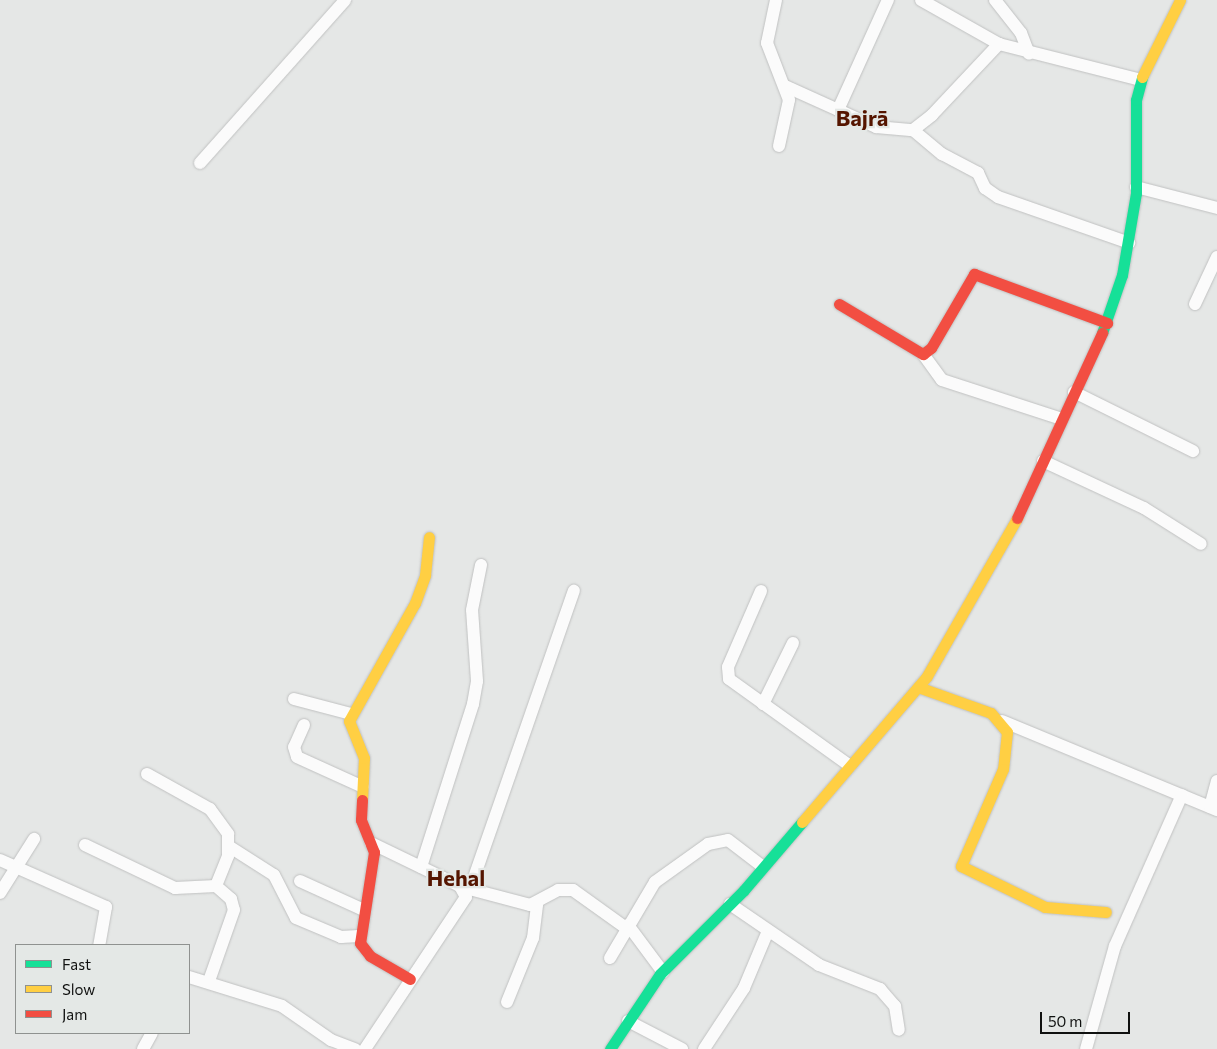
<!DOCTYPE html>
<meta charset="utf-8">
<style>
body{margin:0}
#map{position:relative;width:1217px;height:1049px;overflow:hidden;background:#e5e7e6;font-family:Commissioner,sans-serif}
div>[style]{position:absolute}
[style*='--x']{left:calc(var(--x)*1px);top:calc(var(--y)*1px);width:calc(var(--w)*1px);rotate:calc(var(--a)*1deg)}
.roads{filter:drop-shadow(0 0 1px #c0c1c1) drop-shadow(0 0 1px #c0c1c1)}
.street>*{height:12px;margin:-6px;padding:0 6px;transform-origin:6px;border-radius:6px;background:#fbfbfb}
.fast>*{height:11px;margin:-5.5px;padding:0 5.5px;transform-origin:5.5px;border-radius:5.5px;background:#16e098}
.slow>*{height:11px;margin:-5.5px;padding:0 5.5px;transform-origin:5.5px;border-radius:5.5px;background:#ffcf43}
.jam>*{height:11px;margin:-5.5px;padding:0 5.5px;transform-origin:5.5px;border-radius:5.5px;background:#f24e42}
span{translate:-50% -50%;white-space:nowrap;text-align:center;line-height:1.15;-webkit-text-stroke:4.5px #e4e8e6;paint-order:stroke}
.district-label{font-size:22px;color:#551500;font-weight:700}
.legend{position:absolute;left:15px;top:944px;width:175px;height:90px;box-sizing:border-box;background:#e4e8e6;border:1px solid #8f9290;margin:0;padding:6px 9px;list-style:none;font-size:15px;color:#101110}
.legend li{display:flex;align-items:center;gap:10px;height:25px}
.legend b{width:25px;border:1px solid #8f9290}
.scale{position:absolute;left:1040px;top:1012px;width:90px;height:22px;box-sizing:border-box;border:2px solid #101110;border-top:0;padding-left:6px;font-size:15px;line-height:18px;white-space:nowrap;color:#101110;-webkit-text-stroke:4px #e4e8e6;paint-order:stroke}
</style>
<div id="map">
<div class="roads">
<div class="street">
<i style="--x:776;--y:0;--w:44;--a:101.8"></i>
<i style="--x:767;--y:43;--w:61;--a:68.9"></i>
<i style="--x:789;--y:100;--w:47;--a:102.3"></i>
<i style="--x:921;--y:0;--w:90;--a:29.4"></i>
<i style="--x:999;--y:44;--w:146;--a:14.2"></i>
<i style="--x:995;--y:0;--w:42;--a:51.8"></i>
<i style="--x:1021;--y:33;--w:22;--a:69"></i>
<i style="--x:785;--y:86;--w:100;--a:24.3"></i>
<i style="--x:876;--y:127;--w:37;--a:5"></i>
<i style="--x:913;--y:130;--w:24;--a:-38"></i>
<i style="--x:932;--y:115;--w:98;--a:-46.7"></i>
<i style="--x:838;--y:110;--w:121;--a:-65.6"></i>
<i style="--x:913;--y:130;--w:38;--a:40"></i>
<i style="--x:942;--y:154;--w:41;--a:27.8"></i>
<i style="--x:978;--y:173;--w:17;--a:65"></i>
<i style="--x:985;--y:188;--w:16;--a:35"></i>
<i style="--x:998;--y:197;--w:139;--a:19.3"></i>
<i style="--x:200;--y:163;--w:218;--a:-48.3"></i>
<i style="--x:1136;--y:187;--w:84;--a:14.5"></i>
<i style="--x:1195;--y:304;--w:52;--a:-64.9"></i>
<i style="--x:923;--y:354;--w:32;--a:54"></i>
<i style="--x:942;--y:380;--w:126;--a:18"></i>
<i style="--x:1074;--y:392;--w:133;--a:26.4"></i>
<i style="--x:1043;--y:461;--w:111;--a:25"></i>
<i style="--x:1144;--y:508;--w:67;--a:32.3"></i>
<i style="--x:761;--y:591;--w:83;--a:113.5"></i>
<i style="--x:728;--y:667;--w:12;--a:85"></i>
<i style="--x:729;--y:679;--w:149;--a:35.7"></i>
<i style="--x:294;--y:699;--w:59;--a:14.7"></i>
<i style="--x:763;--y:704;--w:68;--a:-63.8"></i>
<i style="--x:1002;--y:721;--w:233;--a:22.5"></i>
<i style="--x:304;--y:725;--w:24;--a:114"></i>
<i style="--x:294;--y:747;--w:10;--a:73"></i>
<i style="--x:297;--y:757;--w:72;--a:24.4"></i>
<i style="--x:147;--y:774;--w:72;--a:29.1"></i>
<i style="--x:210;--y:809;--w:31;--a:54"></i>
<i style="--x:228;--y:834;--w:22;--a:90"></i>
<i style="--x:228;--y:856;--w:32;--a:112"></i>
<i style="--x:216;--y:886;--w:20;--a:41"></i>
<i style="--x:231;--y:899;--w:11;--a:75"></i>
<i style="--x:234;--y:910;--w:75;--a:109.4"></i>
<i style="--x:1210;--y:807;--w:27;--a:-75"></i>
<i style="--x:85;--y:845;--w:100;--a:25.5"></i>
<i style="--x:175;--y:888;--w:41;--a:-2.8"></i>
<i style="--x:230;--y:847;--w:52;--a:32.5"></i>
<i style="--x:274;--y:875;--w:48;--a:62.9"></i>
<i style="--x:296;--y:918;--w:49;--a:22.9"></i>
<i style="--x:341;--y:937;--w:18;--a:-3"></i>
<i style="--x:0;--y:860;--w:116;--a:23.9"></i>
<i style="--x:106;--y:907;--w:39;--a:100"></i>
<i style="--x:421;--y:867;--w:171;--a:-72.3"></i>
<i style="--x:473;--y:704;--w:23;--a:-80"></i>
<i style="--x:477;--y:681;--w:71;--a:-94"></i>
<i style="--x:472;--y:610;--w:46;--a:-78.7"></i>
<i style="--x:300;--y:881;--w:70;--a:24.4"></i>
<i style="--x:462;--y:887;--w:70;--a:14.8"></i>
<i style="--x:530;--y:905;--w:32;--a:-28"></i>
<i style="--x:558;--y:890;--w:15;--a:0"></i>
<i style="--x:573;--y:890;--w:65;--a:35.6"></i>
<i style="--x:470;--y:889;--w:316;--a:-70.8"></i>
<i style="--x:0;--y:893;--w:64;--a:-57.8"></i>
<i style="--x:730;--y:904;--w:108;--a:34.4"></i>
<i style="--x:819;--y:965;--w:66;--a:21.5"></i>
<i style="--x:880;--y:989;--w:23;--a:49"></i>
<i style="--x:895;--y:1006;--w:24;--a:81"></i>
<i style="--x:628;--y:925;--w:59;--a:53.3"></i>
<i style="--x:610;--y:958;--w:88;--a:-59.4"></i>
<i style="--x:655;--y:882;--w:65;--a:-35.6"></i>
<i style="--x:708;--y:844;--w:20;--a:-11"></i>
<i style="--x:728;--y:840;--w:44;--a:37.6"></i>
<i style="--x:189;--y:977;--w:97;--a:17.3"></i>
<i style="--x:282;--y:1006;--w:60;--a:34.8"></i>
<i style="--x:331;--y:1040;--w:26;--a:21"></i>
<i style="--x:507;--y:1002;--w:69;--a:-67.9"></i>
<i style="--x:533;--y:938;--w:35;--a:-83"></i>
<i style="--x:628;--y:1021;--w:61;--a:27.4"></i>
<i style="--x:143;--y:1049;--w:18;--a:-61"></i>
<i style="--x:365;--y:1049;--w:182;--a:-56.4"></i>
<i style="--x:466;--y:897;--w:13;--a:-119"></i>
<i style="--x:460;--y:886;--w:99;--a:-154.2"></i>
<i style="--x:704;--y:1049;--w:73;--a:-56.7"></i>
<i style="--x:744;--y:988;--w:62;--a:-67.2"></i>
<i style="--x:1086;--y:1049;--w:107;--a:-74.3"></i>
<i style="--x:1115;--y:946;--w:165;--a:-66.1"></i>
</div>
<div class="fast">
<i style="--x:1102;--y:333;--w:61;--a:-71"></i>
<i style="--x:1122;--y:275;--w:83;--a:-80.3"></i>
<i style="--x:1136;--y:193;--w:93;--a:-90"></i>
<i style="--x:1136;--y:100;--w:24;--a:-75"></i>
<i style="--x:610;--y:1049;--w:90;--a:-56.3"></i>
<i style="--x:660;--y:974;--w:119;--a:-45"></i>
<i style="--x:744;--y:890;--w:89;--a:-49.5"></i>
</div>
<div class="slow">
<i style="--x:1142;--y:77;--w:86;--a:-63.7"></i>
<i style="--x:918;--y:687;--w:77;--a:19.6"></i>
<i style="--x:991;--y:713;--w:25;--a:50"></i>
<i style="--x:1007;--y:732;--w:37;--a:96"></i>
<i style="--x:1003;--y:769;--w:106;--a:113.4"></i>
<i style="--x:961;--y:866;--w:93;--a:26"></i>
<i style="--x:1045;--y:907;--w:61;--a:4.7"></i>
<i style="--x:362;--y:800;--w:42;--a:-87.3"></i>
<i style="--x:364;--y:758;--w:40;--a:-112"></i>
<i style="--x:349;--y:721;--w:135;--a:-60.8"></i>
<i style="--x:415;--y:603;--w:30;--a:-70"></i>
<i style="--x:425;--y:575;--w:38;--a:-84"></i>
<i style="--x:802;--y:822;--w:192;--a:-49.4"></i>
<i style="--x:927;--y:676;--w:182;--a:-60.3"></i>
</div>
<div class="jam">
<i style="--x:839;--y:304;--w:98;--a:30.8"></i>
<i style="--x:923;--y:354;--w:10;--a:-37"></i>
<i style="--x:931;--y:348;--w:86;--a:-59.8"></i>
<i style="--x:974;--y:274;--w:142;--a:20.2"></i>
<i style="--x:1017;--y:518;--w:204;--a:-65.3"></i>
<i style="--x:362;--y:800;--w:20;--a:93"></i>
<i style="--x:361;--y:820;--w:35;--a:68"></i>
<i style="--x:374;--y:852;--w:92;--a:98.7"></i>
<i style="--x:360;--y:943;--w:16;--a:52"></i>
<i style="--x:370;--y:956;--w:46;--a:29.9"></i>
</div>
</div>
<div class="district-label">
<span style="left:862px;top:118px">Bajrā</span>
<span style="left:456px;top:878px">Hehal</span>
</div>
<ul class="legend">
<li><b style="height:6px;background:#16e098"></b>Fast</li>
<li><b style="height:6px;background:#ffcf43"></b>Slow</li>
<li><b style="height:6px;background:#f24e42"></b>Jam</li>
</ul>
<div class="scale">50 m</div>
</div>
